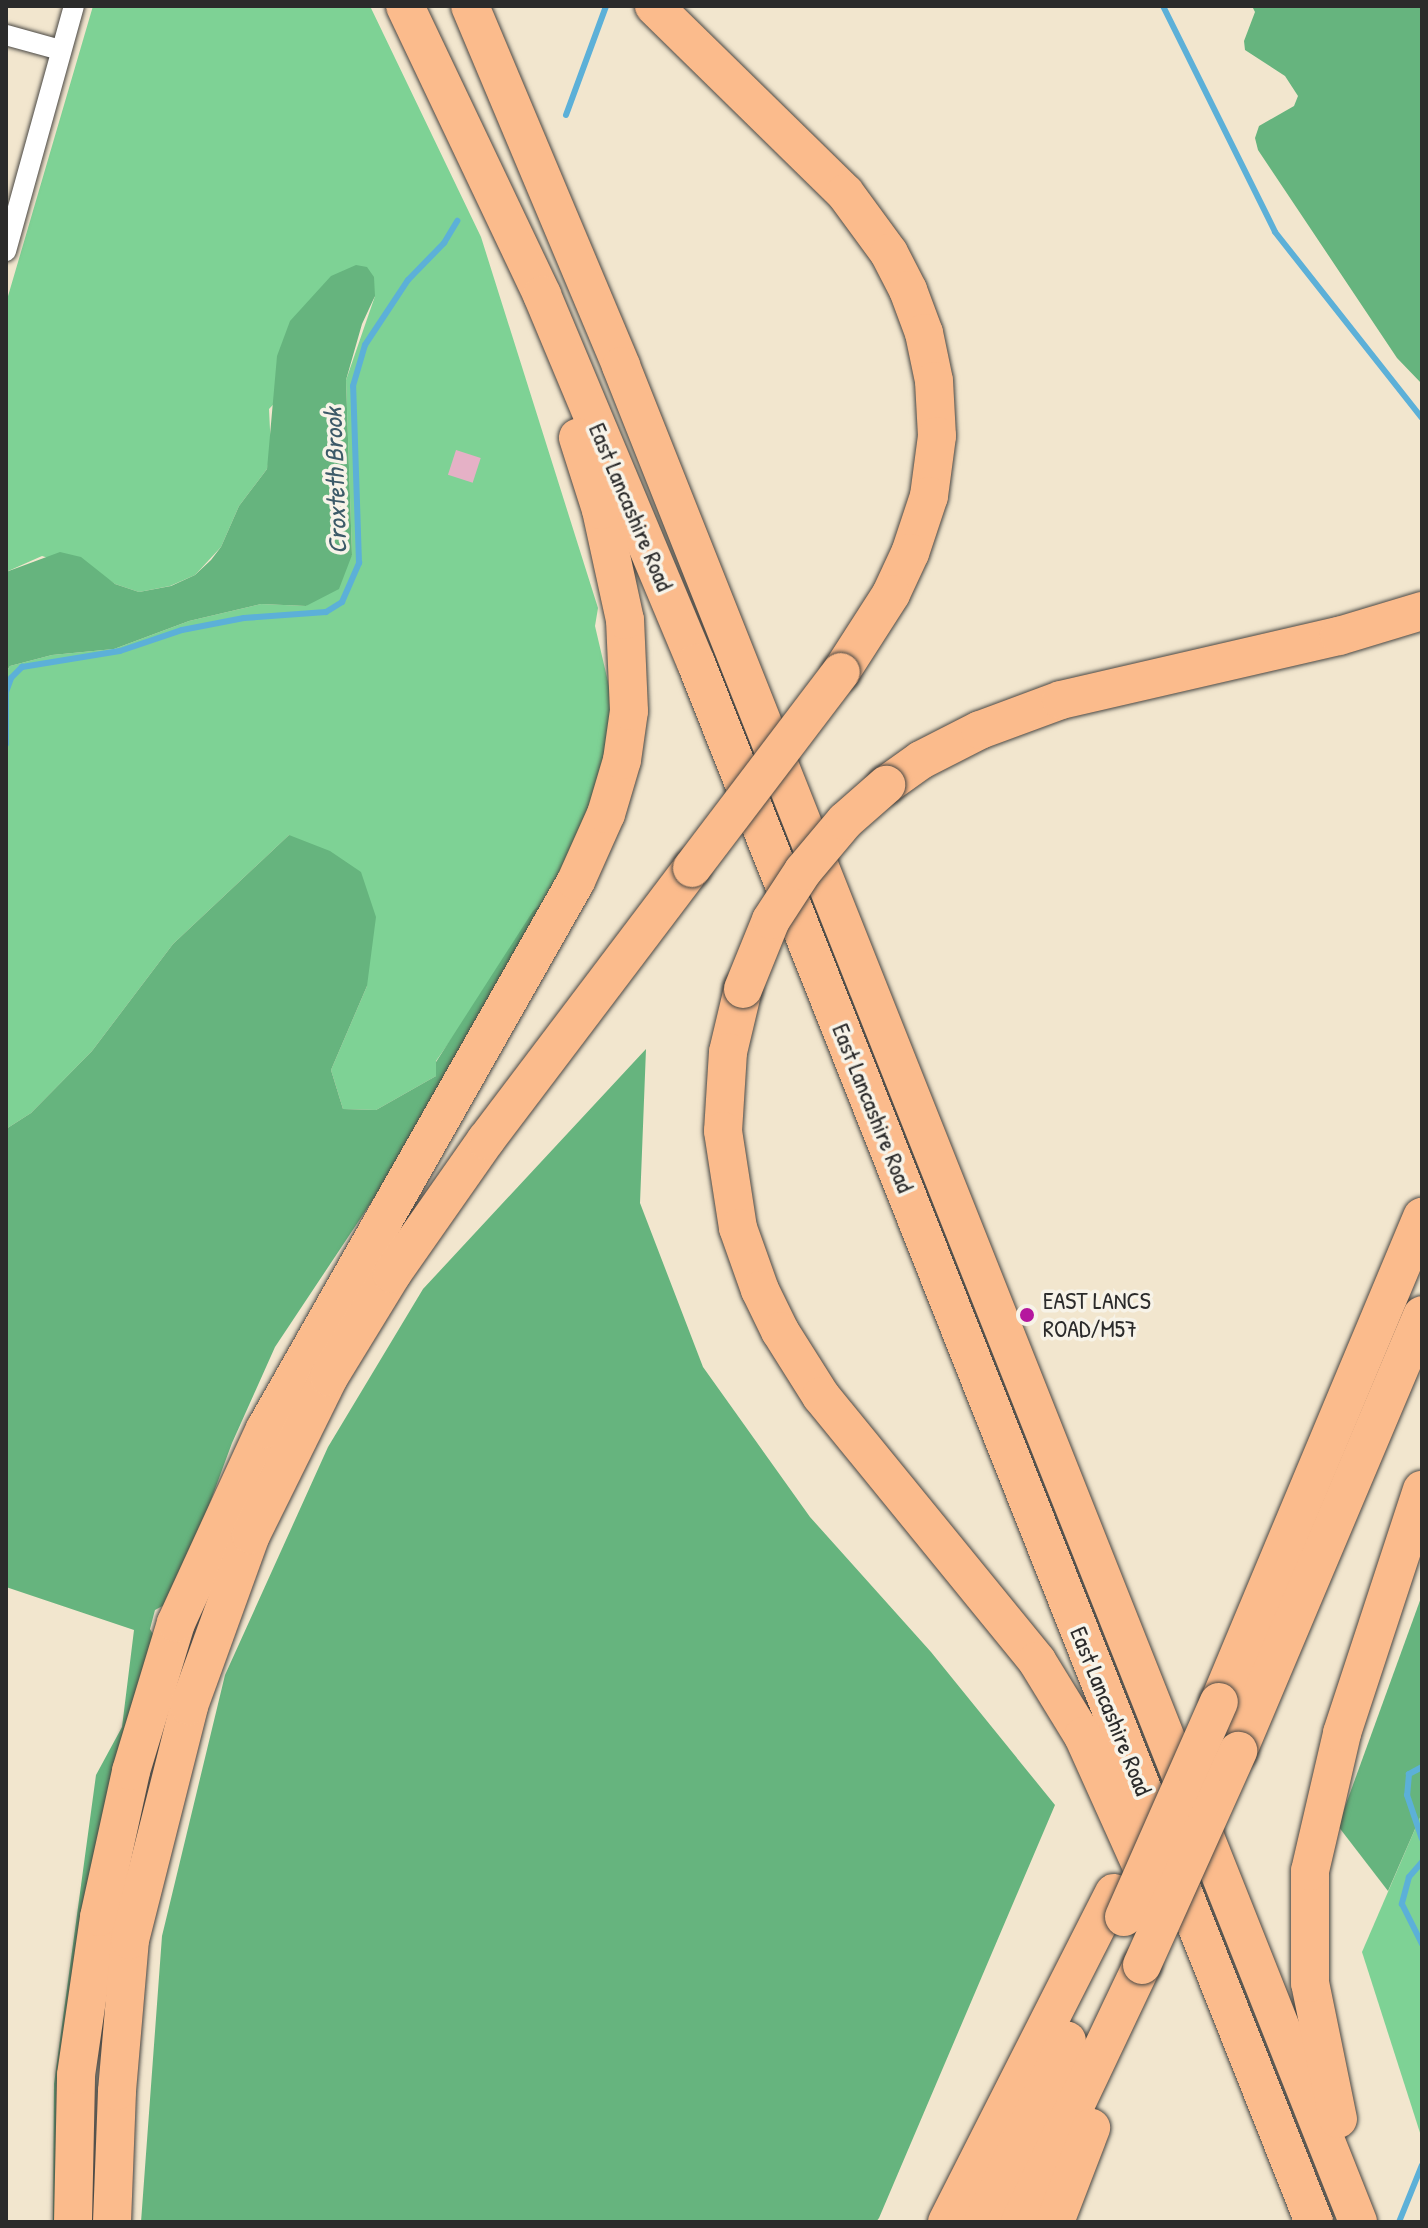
<!DOCTYPE html>
<style>
body{margin:0}
#map{position:relative;width:1428px;height:2228px;overflow:hidden;background:#f2e6ce;font-family:"Patrick Hand",sans-serif}
div>[style]{position:absolute}
[style*='--x']{left:calc(var(--x)*1px);top:calc(var(--y)*1px);width:calc(var(--w)*1px);rotate:calc(var(--a)*1deg)}
.green>*{inset:0;background:#7ed295}
.forest>*{inset:0;background:#66b47e}
.stream>*{height:6px;margin:-3px;padding:0 3px;transform-origin:3px;border-radius:3px;background:#5cb0d8}
.building>*{inset:0;background:#e5b1c6;transform-origin:0 0}
.roads{filter:drop-shadow(0 0 2px #494743) drop-shadow(0 0 2px #494743)}
.street>*{height:20px;margin:-10px;padding:0 10px;transform-origin:10px;border-radius:10px;background:#fff}
.highway>*{height:38px;margin:-19px;padding:0 19px;transform-origin:19px;border-radius:19px;background:#fbbb8c}
.bridges{filter:drop-shadow(0 0 2px #494743) drop-shadow(0 0 2px #494743)}
.highway-bridge>*{height:38px;margin:-19px;padding:0 19px;transform-origin:19px;border-radius:19px;background:#fbbb8c}
.dots>*{width:22px;height:22px;translate:-50% -50%;box-sizing:border-box;border:4px solid #f7f3e8;border-radius:50%}
span{translate:-50% -50%;white-space:nowrap;text-align:center;line-height:1.15;-webkit-text-stroke:7px #f7f3e8;paint-order:stroke}
.street-label{font-size:24px;color:#2b2b2b}
.poi-label{font-size:24px;color:#2b2b2b}
.left{translate:0 -50%;text-align:left}
.water-label{font-size:26px;color:#3c5a68;font-style:italic}
.frame{position:absolute;inset:0;border:8px solid #2b2b2b;pointer-events:none}
</style>
<div id="map">
<div class="green">
<i style="clip-path:polygon(93px 6px,370px 6px,481px 237px,598px 608px,595px 626px,609px 686px,612px 752px,556px 890px,436px 1061px,436px 1076px,376px 1110px,343px 1109px,331px 1070px,367px 986px,289px 835px,173px 944px,92px 1051px,31px 1113px,6px 1129px,6px 672px,10px 666px,52px 655px,114px 649px,189px 621px,261px 604px,306px 606px,352px 555px,346px 380px,375px 296px,269px 409px,271px 450px,267px 469px,239px 506px,221px 547px,195px 575px,170px 586px,139px 592px,115px 584px,100px 574px,42px 556px,6px 572px,6px 303px)"></i>
<i style="clip-path:polygon(1422px 1813px,1422px 2139px,1362px 1952px)"></i>
</div>
<div class="forest">
<i style="clip-path:polygon(1252px 6px,1422px 6px,1422px 384px,1397px 358px,1258px 150px,1255px 138px,1259px 126px,1294px 106px,1298px 96px,1285px 76px,1245px 50px,1244px 41px,1255px 12px)"></i>
<i style="clip-path:polygon(356px 265px,367px 267px,374px 277px,375px 296px,362px 324px,346px 380px,352px 555px,339px 589px,306px 606px,261px 604px,189px 621px,114px 649px,52px 655px,10px 666px,6px 672px,6px 572px,60px 552px,81px 557px,115px 584px,139px 592px,171px 586px,195px 575px,211px 560px,221px 547px,239px 506px,267px 469px,277px 356px,290px 321px,331px 276px)"></i>
<i style="clip-path:polygon(289px 835px,330px 851px,361px 872px,376px 917px,367px 986px,331px 1070px,343px 1109px,376px 1110px,436px 1076px,436px 1062px,533px 911px,556px 890px,406px 1150px,275px 1347px,232px 1443px,174px 1600px,155px 1610px,150px 1629px,160px 1646px,66px 2222px,53px 2222px,54px 2084px,96px 1775px,122px 1727px,134px 1630px,6px 1587px,6px 1129px,31px 1113px,92px 1051px,173px 944px)"></i>
<i style="clip-path:polygon(646px 1049px,640px 1203px,703px 1367px,810px 1517px,931px 1652px,1055px 1805px,879px 2218px,876px 2222px,141px 2222px,162px 1936px,225px 1675px,328px 1447px,423px 1289px)"></i>
<i style="clip-path:polygon(1422px 1595px,1422px 1813px,1388px 1891px,1338px 1826px)"></i>
</div>
<div class="stream">
<i style="--x:1163;--y:6;--w:252;--a:63.6"></i>
<i style="--x:1275;--y:232;--w:237;--a:51.7"></i>
<i style="--x:566;--y:115;--w:116;--a:-69.8"></i>
<i style="--x:6;--y:692;--w:15;--a:-70"></i>
<i style="--x:11;--y:678;--w:16;--a:-45"></i>
<i style="--x:22;--y:667;--w:99;--a:-9.3"></i>
<i style="--x:120;--y:651;--w:65;--a:-18.7"></i>
<i style="--x:182;--y:630;--w:63;--a:-11"></i>
<i style="--x:244;--y:618;--w:82;--a:-4.2"></i>
<i style="--x:326;--y:612;--w:19;--a:-32"></i>
<i style="--x:342;--y:602;--w:43;--a:-66.4"></i>
<i style="--x:359;--y:563;--w:177;--a:-91.9"></i>
<i style="--x:353;--y:386;--w:43;--a:-73.7"></i>
<i style="--x:365;--y:345;--w:78;--a:-56.5"></i>
<i style="--x:408;--y:280;--w:52;--a:-45.8"></i>
<i style="--x:444;--y:243;--w:26;--a:-59"></i>
<i style="--x:6;--y:693;--w:51;--a:90"></i>
<i style="--x:1422;--y:1767;--w:15;--a:152"></i>
<i style="--x:1409;--y:1774;--w:21;--a:95"></i>
<i style="--x:1407;--y:1795;--w:46;--a:71.2"></i>
<i style="--x:1422;--y:1862;--w:20;--a:131"></i>
<i style="--x:1409;--y:1877;--w:28;--a:105"></i>
<i style="--x:1402;--y:1904;--w:45;--a:63.4"></i>
<i style="--x:1399;--y:2222;--w:61;--a:-68"></i>
</div>
<div class="building">
<i style="left:456px;top:450px;width:26px;height:26px;rotate:18deg"></i>
</div>
<div class="roads">
<div class="street">
<i style="--x:6;--y:35;--w:56;--a:15.5"></i>
<i style="--x:6;--y:251;--w:254;--a:-74.5"></i>
</div>
<div class="highway">
<i style="--x:405;--y:6;--w:320;--a:64.6"></i>
<i style="--x:542;--y:295;--w:399;--a:67.3"></i>
<i style="--x:696;--y:663;--w:1677;--a:68.38"></i>
<i style="--x:470;--y:6;--w:390;--a:67.2"></i>
<i style="--x:621;--y:366;--w:1997;--a:68.34"></i>
<i style="--x:654;--y:6;--w:267;--a:44.4"></i>
<i style="--x:845;--y:193;--w:74;--a:53.7"></i>
<i style="--x:889;--y:253;--w:42;--a:62.8"></i>
<i style="--x:908;--y:290;--w:46;--a:69.6"></i>
<i style="--x:924;--y:333;--w:49;--a:78.2"></i>
<i style="--x:934;--y:381;--w:55;--a:86.9"></i>
<i style="--x:937;--y:436;--w:61;--a:97.6"></i>
<i style="--x:929;--y:496;--w:60;--a:108.4"></i>
<i style="--x:910;--y:553;--w:45;--a:114.9"></i>
<i style="--x:891;--y:594;--w:93;--a:122.7"></i>
<i style="--x:886;--y:785;--w:43;--a:-35.5"></i>
<i style="--x:921;--y:760;--w:66;--a:-27"></i>
<i style="--x:980;--y:730;--w:86;--a:-20.3"></i>
<i style="--x:1061;--y:700;--w:285;--a:-13"></i>
<i style="--x:1339;--y:636;--w:87;--a:-16.8"></i>
<i style="--x:743;--y:989;--w:65;--a:103.4"></i>
<i style="--x:728;--y:1052;--w:79;--a:93.6"></i>
<i style="--x:723;--y:1131;--w:98;--a:81.2"></i>
<i style="--x:738;--y:1228;--w:66;--a:70.5"></i>
<i style="--x:760;--y:1290;--w:46;--a:64"></i>
<i style="--x:780;--y:1331;--w:77;--a:57.8"></i>
<i style="--x:821;--y:1396;--w:342;--a:50.8"></i>
<i style="--x:1037;--y:1661;--w:88;--a:58.5"></i>
<i style="--x:1083;--y:1736;--w:173;--a:65.8"></i>
<i style="--x:1219;--y:1702;--w:526;--a:-67.29"></i>
<i style="--x:1238;--y:1751;--w:473;--a:-67.1"></i>
<i style="--x:1338;--y:2119;--w:139;--a:-101.6"></i>
<i style="--x:1310;--y:1983;--w:112;--a:-90"></i>
<i style="--x:1310;--y:1871;--w:142;--a:-76.9"></i>
<i style="--x:1342;--y:1733;--w:256;--a:-71.8"></i>
<i style="--x:73;--y:2222;--w:147;--a:-88.8"></i>
<i style="--x:76;--y:2075;--w:160;--a:-81.7"></i>
<i style="--x:99;--y:1917;--w:149;--a:-77.6"></i>
<i style="--x:131;--y:1771;--w:155;--a:-73.1"></i>
<i style="--x:176;--y:1623;--w:213;--a:-65.4"></i>
<i style="--x:265;--y:1429;--w:630;--a:-60.42"></i>
<i style="--x:576;--y:881;--w:73;--a:-65.9"></i>
<i style="--x:606;--y:814;--w:56;--a:-73.5"></i>
<i style="--x:622;--y:760;--w:49;--a:-81.9"></i>
<i style="--x:629;--y:711;--w:91;--a:-92.5"></i>
<i style="--x:625;--y:620;--w:113;--a:-102.3"></i>
<i style="--x:601;--y:510;--w:76;--a:-107.7"></i>
<i style="--x:112;--y:2222;--w:131;--a:-87.8"></i>
<i style="--x:117;--y:2091;--w:152;--a:-85.1"></i>
<i style="--x:130;--y:1940;--w:241;--a:-75.8"></i>
<i style="--x:189;--y:1706;--w:182;--a:-70.1"></i>
<i style="--x:251;--y:1535;--w:176;--a:-63.7"></i>
<i style="--x:329;--y:1377;--w:121;--a:-58.5"></i>
<i style="--x:392;--y:1274;--w:164;--a:-55"></i>
<i style="--x:486;--y:1140;--w:341;--a:-52.9"></i>
<i style="--x:947;--y:2222;--w:369;--a:-63.1"></i>
<i style="--x:983;--y:2222;--w:200;--a:-65.2"></i>
<i style="--x:1020;--y:2222;--w:284;--a:-64.6"></i>
<i style="--x:1055;--y:2222;--w:101;--a:-69"></i>
</div>
</div>
<div class="bridges">
<div class="highway-bridge">
<i style="--x:692;--y:868;--w:246;--a:-52.8"></i>
<i style="--x:743;--y:989;--w:74;--a:-67.9"></i>
<i style="--x:771;--y:920;--w:59;--a:-56.9"></i>
<i style="--x:803;--y:871;--w:65;--a:-50"></i>
<i style="--x:845;--y:821;--w:55;--a:-41.3"></i>
<i style="--x:1124;--y:1917;--w:235;--a:-66.2"></i>
<i style="--x:1142;--y:1965;--w:235;--a:-65.8"></i>
</div>
</div>
<div class="dots">
<i style="left:1027px;top:1315px;background:#b5179e"></i>
</div>
<div class="street-label">
<span style="left:631px;top:507px;rotate:67deg">East Lancashire Road</span>
<span style="left:873px;top:1108px;rotate:68deg">East Lancashire Road</span>
<span style="left:1111px;top:1711px;rotate:68deg">East Lancashire Road</span>
</div>
<div class="poi-label">
<span class="left" style="left:1043px;top:1315px">EAST LANCS<br>ROAD/M57</span>
</div>
<div class="water-label">
<span style="left:335px;top:481px;rotate:-92deg">Croxteth Brook</span>
</div>
<div class="frame"></div>
</div>
